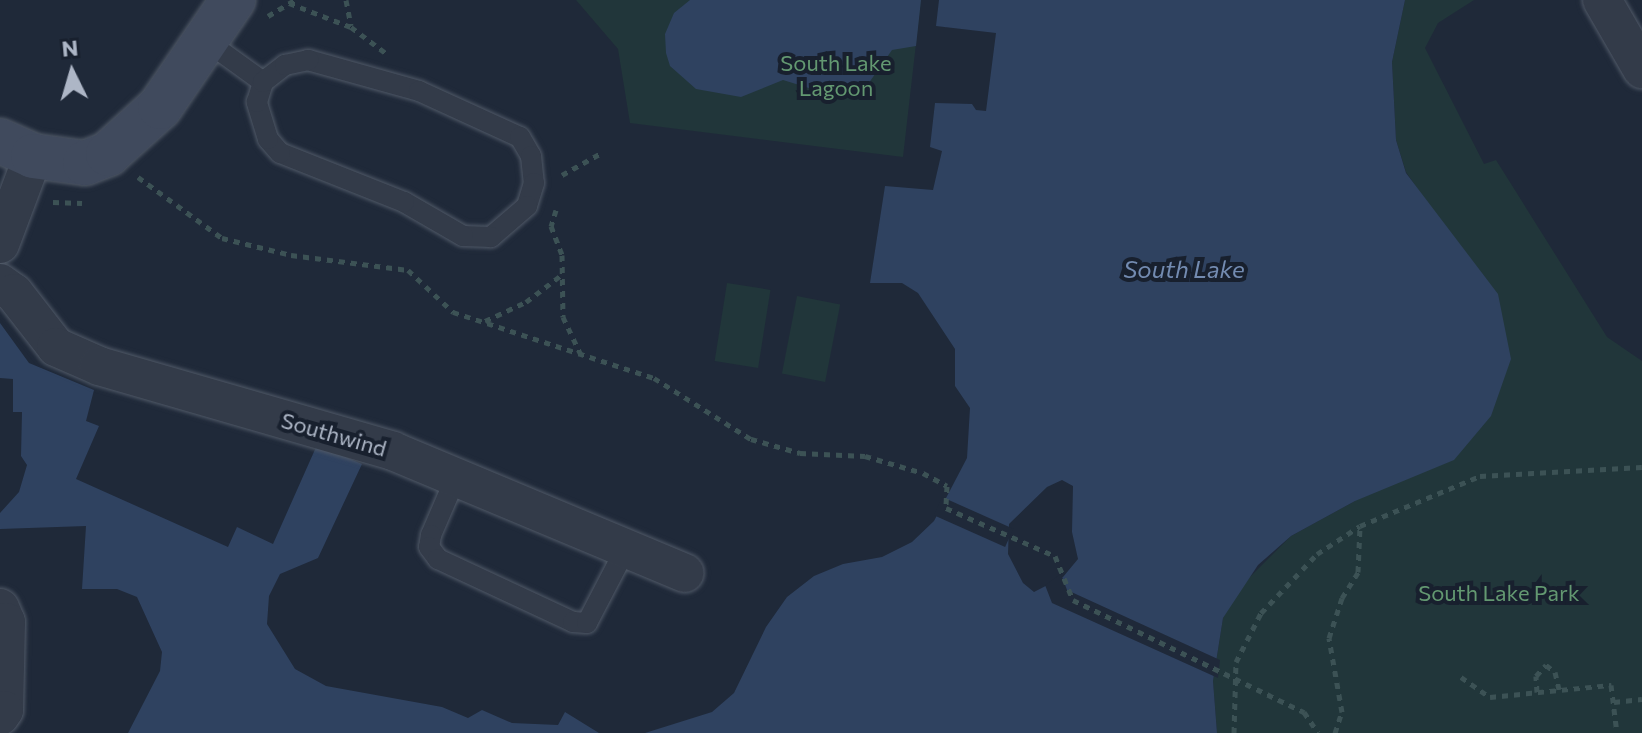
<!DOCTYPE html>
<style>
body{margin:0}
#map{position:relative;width:1642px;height:733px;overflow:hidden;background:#1f2939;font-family:Commissioner,sans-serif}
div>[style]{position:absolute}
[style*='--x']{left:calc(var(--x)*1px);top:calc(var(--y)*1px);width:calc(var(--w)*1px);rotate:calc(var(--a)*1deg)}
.green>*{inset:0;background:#21363a;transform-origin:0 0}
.water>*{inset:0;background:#2f4260}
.pier>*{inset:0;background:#1f2939;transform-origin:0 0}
.path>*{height:5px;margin-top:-2.5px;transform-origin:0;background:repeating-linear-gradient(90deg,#3c5255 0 6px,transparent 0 12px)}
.roads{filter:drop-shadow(0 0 2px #505967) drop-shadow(0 0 2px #505967)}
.lane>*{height:20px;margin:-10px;padding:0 10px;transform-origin:10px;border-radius:10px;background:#333b49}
.street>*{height:38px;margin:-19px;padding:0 19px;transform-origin:19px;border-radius:19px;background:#333b49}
.secondary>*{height:44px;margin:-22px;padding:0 22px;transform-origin:22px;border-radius:22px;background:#404a5d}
.path-bridge>*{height:5px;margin-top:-2.5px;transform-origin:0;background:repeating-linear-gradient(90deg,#3c5255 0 6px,transparent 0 12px)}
span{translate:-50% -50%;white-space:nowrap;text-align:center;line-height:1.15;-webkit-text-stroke:8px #18202e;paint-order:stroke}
.park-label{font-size:22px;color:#639871}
.street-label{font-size:22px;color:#adb6c6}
.water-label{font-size:24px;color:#738bb1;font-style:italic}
.north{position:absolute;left:32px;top:32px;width:80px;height:80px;-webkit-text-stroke:6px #18202e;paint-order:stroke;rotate:355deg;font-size:22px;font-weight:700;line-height:32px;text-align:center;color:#adb6c6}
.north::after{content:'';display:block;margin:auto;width:28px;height:36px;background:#adb6c6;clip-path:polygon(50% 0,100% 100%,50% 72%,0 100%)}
</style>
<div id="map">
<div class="green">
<i style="clip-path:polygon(576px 0,921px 0,903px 157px,630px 123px,618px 49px)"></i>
<i style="clip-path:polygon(1405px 0,1474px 0,1438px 23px,1425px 48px,1484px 164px,1496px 160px,1607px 337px,1642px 361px,1642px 733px,1217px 733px,1213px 681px,1223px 618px,1235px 592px,1291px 536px,1355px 501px,1424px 198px,1406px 172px,1396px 140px,1392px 62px)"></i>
<i style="left:727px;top:283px;width:44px;height:79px;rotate:9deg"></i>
<i style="left:797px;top:296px;width:44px;height:79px;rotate:11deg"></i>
</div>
<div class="water">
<i style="clip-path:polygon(690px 0,921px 0,916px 46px,892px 50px,866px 87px,838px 97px,783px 80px,741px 97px,696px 89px,670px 66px,666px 53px,665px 34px,674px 13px)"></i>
<i style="clip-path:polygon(evenodd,939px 0,1405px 0,1392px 62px,1396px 140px,1406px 173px,1498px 294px,1511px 359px,1491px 416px,1454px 460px,1355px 501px,1291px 536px,1258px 565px,1223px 618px,1213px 681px,1217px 733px,645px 733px,712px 712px,734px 693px,766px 627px,787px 597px,814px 576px,843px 564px,882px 557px,912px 542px,934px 521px,967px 458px,970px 408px,955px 386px,955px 349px,918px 293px,902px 283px,870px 283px,885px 186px,933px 190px,942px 151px,930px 147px,935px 103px,972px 104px,976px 110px,986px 111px,996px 33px,936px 26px,939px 0,1062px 480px,1073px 486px,1072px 532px,1078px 559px,1063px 577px,1034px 592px,1023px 583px,1008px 554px,1009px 524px,1047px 487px,1062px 480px)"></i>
<i style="clip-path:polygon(0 323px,29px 363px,94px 390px,86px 421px,99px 426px,76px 479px,228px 547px,237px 527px,273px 544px,317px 445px,362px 464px,318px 558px,280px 574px,269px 596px,267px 624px,295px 669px,326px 686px,442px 707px,468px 718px,482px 710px,512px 723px,558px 725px,565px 712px,599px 733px,128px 733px,160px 671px,162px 652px,137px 597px,117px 589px,82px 589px,86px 526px,0 529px,0 513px,19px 492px,27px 465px,21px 456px,22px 412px,13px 412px,13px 379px,0 378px)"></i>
</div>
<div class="pier">
<i style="left:942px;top:497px;width:78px;height:20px;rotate:24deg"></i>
<i style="clip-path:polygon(1061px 574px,1067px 590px,1220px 660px,1218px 678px,1052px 603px,1045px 585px)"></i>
</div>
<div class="path">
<i style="--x:346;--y:0;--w:26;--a:79"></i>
<i style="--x:289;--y:3;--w:66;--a:21.2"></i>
<i style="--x:351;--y:27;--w:45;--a:36.9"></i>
<i style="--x:268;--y:16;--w:31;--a:-31"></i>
<i style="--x:562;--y:175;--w:47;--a:-29.3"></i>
<i style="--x:138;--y:177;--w:104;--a:36"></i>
<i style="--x:222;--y:238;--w:71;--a:13.8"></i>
<i style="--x:291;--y:255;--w:118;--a:7.3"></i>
<i style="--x:408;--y:270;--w:62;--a:43"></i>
<i style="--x:453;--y:312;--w:212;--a:18.2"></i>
<i style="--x:654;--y:378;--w:115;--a:32.2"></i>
<i style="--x:751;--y:439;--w:51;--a:15.9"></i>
<i style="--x:800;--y:453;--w:65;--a:2.6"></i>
<i style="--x:865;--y:456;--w:60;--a:16.3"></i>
<i style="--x:53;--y:202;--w:29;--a:2"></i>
<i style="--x:556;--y:210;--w:17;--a:107"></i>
<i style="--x:551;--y:226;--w:31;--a:69"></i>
<i style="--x:562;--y:255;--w:62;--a:89.1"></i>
<i style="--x:563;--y:317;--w:44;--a:64.6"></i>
<i style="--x:485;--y:321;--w:45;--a:-24.9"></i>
<i style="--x:526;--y:302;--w:43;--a:-37.4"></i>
<i style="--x:1461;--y:677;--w:35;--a:35"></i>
<i style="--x:1490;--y:697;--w:122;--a:-5.7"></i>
<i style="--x:1611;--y:685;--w:48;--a:82.9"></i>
<i style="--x:1537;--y:692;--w:16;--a:-94"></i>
<i style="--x:1536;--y:676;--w:15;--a:-48"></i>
<i style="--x:1546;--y:665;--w:11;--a:38"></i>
<i style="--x:1555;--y:672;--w:18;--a:77"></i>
<i style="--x:1614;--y:702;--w:28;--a:-6"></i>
<i style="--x:1304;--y:712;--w:25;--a:56"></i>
<i style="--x:1234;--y:733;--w:71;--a:-88.4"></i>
<i style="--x:1236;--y:662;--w:55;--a:-63"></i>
<i style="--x:1261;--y:613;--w:81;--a:-46.5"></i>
<i style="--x:1317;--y:554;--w:51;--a:-33.1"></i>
<i style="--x:1360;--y:526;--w:130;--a:-22.6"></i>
<i style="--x:1480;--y:476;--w:162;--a:-3.2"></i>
<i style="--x:1335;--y:733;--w:22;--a:-72"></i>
<i style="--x:1342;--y:712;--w:75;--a:-100"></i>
<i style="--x:1329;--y:638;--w:42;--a:-72"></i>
<i style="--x:1342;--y:598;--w:31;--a:-58"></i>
<i style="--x:1358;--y:572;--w:45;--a:-87.5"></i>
</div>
<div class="roads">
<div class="lane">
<i style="--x:205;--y:40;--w:72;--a:35.9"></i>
<i style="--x:308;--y:60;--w:115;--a:15.6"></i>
<i style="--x:419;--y:91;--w:111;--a:24.5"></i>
<i style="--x:520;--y:137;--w:22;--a:60"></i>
<i style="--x:531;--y:156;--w:27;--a:84"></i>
<i style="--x:534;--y:183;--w:24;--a:107"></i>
<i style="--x:527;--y:206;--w:48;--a:139.3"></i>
<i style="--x:491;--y:237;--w:28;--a:-178"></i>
<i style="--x:463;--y:236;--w:68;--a:-150"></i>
<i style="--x:404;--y:202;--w:133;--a:-158.4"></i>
<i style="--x:280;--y:153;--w:18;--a:-131"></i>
<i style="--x:268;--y:139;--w:39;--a:-107"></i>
<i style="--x:257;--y:102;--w:21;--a:-73"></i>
<i style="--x:263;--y:82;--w:28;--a:-38"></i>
<i style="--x:285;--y:65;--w:24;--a:-12"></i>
<i style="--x:456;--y:477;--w:63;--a:113.3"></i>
<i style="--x:431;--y:535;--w:12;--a:99"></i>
<i style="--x:429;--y:547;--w:15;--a:53"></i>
<i style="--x:438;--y:559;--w:149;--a:25"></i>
<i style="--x:573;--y:622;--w:14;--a:4"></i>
<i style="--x:587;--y:623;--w:85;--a:-62.5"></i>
</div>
<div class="street">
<i style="--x:1602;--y:0;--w:80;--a:59.9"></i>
<i style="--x:0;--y:244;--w:94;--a:-69.4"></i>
<i style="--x:0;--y:283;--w:17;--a:36"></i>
<i style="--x:14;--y:293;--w:68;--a:52.1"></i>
<i style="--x:56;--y:347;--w:47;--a:23.8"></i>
<i style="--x:99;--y:366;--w:306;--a:16.1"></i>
<i style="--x:393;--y:451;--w:316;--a:22.7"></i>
<i style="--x:0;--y:608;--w:15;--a:67"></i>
<i style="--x:6;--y:622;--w:88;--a:91.3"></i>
<i style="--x:4;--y:710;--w:7;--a:124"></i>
</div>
<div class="secondary">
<i style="--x:0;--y:141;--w:36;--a:24"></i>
<i style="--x:33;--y:156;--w:52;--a:7.7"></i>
<i style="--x:85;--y:163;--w:25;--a:-21"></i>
<i style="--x:108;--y:154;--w:70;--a:-42.1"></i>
<i style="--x:160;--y:107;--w:130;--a:-55.7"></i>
</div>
</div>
<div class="path-bridge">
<i style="--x:923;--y:473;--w:27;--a:28"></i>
<i style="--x:947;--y:486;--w:22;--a:93"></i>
<i style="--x:946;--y:508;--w:119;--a:23.8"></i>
<i style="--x:1055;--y:556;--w:48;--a:67.8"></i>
<i style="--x:1073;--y:600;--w:257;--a:25.9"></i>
</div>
<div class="park-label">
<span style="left:836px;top:75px">South Lake<br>Lagoon</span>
<span style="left:1499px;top:593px">South Lake Park</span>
</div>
<div class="street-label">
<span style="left:334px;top:434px;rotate:16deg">Southwind</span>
</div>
<div class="water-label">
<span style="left:1184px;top:269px">South Lake</span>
</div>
<div class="north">N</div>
</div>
